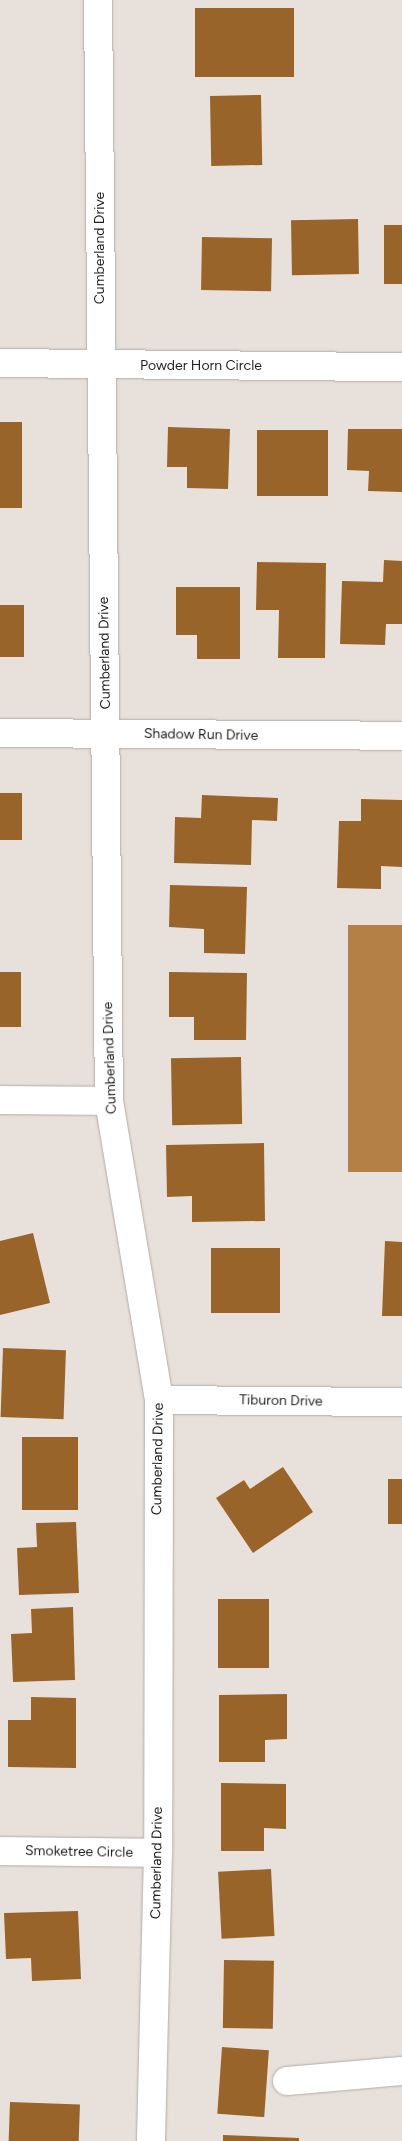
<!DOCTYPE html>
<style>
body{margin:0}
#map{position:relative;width:402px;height:2141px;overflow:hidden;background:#e8e1db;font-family:Figtree,sans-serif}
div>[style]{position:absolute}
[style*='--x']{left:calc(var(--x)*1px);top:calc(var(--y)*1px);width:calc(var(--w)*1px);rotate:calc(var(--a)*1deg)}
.water>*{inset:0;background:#b58046;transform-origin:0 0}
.building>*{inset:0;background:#986429;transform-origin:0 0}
.roads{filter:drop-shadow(0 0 1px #b2aca6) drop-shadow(0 0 1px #b2aca6)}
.minor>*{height:28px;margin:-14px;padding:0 14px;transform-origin:14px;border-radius:14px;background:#fff}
span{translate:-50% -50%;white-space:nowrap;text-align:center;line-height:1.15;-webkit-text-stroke:4.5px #fff;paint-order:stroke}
.street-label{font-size:14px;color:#201e1c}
</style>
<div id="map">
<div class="water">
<i style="left:402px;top:925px;width:247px;height:54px;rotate:90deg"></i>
</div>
<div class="building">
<i style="left:195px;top:8px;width:99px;height:69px"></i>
<i style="left:261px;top:95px;width:70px;height:51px;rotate:89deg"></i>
<i style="left:358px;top:219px;width:55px;height:67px;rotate:89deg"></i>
<i style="left:384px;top:225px;width:18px;height:59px"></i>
<i style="left:202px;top:237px;width:70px;height:53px;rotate:1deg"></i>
<i style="left:0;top:422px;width:22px;height:86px"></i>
<i style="clip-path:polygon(168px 427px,230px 429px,228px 489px,187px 488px,187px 467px,167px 467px)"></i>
<i style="clip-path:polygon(348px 429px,402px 429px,402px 492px,368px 491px,369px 471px,347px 470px)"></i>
<i style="left:257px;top:430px;width:71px;height:66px"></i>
<i style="clip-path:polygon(384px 560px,402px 561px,402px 624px,386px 624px,385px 645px,340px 644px,342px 581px,383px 582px)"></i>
<i style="clip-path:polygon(257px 562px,326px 563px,325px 658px,278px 658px,279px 610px,256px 610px)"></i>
<i style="clip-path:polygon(176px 587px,240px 587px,240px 659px,197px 659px,197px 635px,176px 635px)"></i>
<i style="left:0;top:605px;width:24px;height:52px"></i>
<i style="left:0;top:793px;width:22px;height:47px"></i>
<i style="clip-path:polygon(202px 795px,278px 798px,277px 821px,252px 820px,251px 865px,174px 863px,175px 817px,201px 818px)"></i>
<i style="clip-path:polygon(361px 799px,402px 800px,402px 867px,381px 866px,381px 889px,337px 888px,339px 821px,361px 821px)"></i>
<i style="clip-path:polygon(170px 885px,247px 887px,245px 954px,204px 953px,204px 929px,169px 927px)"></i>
<i style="left:0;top:972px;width:21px;height:55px"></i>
<i style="clip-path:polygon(169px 972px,247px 973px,246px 1040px,194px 1040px,194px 1017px,169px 1017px)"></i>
<i style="left:241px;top:1057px;width:67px;height:70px;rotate:89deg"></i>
<i style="clip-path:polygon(264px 1143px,265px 1221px,192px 1222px,192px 1196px,167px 1197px,166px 1145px)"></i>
<i style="clip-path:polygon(33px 1233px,50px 1303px,0 1315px,0 1241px)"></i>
<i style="clip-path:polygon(385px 1241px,402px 1242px,402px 1316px,382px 1316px)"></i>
<i style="left:211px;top:1248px;width:69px;height:65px"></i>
<i style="left:3px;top:1348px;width:63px;height:69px;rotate:2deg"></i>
<i style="left:22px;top:1437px;width:56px;height:73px"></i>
<i style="clip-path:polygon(283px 1467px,313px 1512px,253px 1553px,216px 1498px,244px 1480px,250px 1489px)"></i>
<i style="left:388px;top:1479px;width:14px;height:45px"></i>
<i style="clip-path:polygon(76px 1522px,79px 1593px,19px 1595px,17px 1548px,37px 1547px,36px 1523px)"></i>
<i style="left:269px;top:1599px;width:69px;height:51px;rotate:90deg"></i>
<i style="clip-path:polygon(73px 1607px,75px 1680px,13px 1682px,11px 1634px,32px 1633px,31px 1609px)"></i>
<i style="clip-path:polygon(287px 1694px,287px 1739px,265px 1740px,265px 1762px,219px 1762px,219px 1695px)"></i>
<i style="clip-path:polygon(31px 1697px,76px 1698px,76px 1768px,8px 1767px,8px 1720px,31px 1720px)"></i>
<i style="clip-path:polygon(221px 1783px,286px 1784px,286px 1829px,264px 1828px,264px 1851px,221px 1851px)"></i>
<i style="left:271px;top:1869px;width:67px;height:53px;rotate:87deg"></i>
<i style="clip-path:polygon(78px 1911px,81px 1979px,32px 1981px,31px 1958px,6px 1959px,4px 1913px)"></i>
<i style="left:224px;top:1960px;width:50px;height:68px;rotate:1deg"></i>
<i style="left:222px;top:2047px;width:47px;height:67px;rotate:4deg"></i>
<i style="left:10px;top:2102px;width:70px;height:39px;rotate:2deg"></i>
<i style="clip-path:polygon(223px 2135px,299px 2138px,299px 2141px,223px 2141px)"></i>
</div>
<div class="roads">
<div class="minor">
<i style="--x:98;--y:0;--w:1101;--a:89.43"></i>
<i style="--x:109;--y:1101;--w:303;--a:80.5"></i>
<i style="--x:159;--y:1400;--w:453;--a:90.1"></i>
<i style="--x:158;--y:1853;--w:288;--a:91.4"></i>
<i style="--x:0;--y:363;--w:402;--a:0.6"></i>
<i style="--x:0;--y:733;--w:402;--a:0.4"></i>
<i style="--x:0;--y:1100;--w:109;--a:0.5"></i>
<i style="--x:159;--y:1400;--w:243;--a:0.5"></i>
<i style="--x:0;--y:1851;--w:158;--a:0.7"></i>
<i style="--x:287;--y:2081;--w:115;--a:-5"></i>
</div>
</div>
<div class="street-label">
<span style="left:100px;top:248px;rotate:-90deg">Cumberland Drive</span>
<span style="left:201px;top:366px">Powder Horn Circle</span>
<span style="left:105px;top:653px;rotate:-91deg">Cumberland Drive</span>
<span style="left:201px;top:735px;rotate:1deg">Shadow Run Drive</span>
<span style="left:110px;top:1058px;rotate:-92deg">Cumberland Drive</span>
<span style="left:281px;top:1401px;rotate:1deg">Tiburon Drive</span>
<span style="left:158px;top:1459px;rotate:-89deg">Cumberland Drive</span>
<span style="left:79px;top:1852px;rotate:1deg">Smoketree Circle</span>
<span style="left:157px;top:1863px;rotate:-89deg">Cumberland Drive</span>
</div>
</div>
